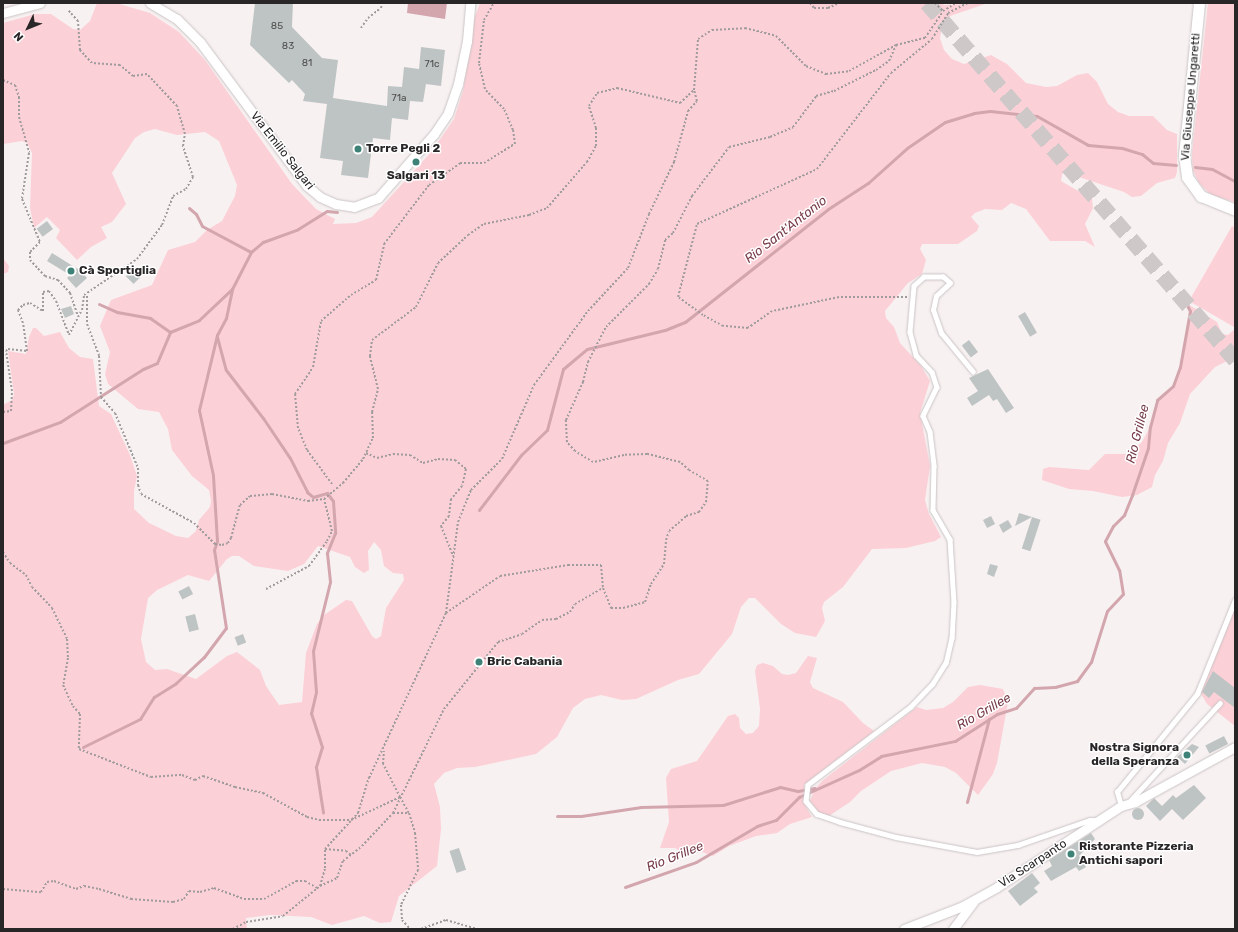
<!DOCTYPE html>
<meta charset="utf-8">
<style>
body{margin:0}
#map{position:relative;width:1238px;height:932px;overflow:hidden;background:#f8f1f2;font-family:Rubik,sans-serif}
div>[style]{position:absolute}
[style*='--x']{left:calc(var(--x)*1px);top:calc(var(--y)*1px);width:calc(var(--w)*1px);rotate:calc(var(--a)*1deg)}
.green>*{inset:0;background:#fcd0d7}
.water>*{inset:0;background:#d3a6ae}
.stream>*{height:3px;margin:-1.5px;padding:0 1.5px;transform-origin:1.5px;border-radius:1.5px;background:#d3a6ae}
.building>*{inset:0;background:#bec4c3;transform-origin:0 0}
.round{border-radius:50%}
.motorway-tunnel>*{height:16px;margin-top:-8px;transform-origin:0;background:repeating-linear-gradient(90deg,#cec8c9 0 16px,transparent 0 24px)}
.path>*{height:2px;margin-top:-1px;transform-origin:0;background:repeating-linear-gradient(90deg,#a09b9c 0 2px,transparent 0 4px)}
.roads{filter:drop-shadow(0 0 1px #cac4c5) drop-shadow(0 0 1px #cac4c5)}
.service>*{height:4.5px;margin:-2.25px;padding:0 2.25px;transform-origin:2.25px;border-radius:2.25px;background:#fff}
.minor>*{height:9px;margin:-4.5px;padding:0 4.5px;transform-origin:4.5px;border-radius:4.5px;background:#fff}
.tertiary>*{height:11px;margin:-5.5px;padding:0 5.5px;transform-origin:5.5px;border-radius:5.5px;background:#fff}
.dots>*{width:11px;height:11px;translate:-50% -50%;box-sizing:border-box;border:2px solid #fff;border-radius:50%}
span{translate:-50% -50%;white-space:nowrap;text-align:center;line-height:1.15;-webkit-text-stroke:3px #fff;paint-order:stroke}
.number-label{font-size:10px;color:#4e4e4d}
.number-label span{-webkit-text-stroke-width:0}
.street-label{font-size:12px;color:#282626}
.poi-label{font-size:12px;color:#282626;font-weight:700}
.left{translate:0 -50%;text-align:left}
.right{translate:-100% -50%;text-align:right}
.water-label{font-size:13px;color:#773c49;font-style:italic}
.frame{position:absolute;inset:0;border:4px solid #282626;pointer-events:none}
.north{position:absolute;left:8px;top:8px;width:40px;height:40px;-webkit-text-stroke:3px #fff;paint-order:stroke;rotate:227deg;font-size:11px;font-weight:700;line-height:16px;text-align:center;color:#282626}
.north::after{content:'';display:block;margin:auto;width:14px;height:18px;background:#282626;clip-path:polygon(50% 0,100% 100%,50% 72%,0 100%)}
</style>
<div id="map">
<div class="green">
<i style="clip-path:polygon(evenodd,97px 3px,116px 3px,150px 13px,179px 32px,205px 60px,292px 184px,316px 209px,335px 219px,333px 224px,356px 223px,372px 217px,432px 151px,454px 119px,463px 91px,474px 19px,480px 3px,942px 3px,944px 5px,988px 3px,950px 16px,942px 26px,940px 38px,944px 50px,952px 59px,964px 64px,991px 55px,1007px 64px,1026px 83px,1046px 87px,1057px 86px,1077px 75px,1088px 73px,1097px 82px,1108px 104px,1118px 112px,1129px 116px,1153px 116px,1167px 130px,1177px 134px,1177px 172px,1175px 178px,1157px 183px,1141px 196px,1132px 197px,1124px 192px,1067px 173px,1062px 174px,1061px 181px,1092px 199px,1093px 208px,1085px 224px,1095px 247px,1085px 241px,1050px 241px,1026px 209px,1011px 203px,1002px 210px,985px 209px,975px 213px,971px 217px,979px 226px,977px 231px,958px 244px,922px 244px,920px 249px,926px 260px,922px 274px,908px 283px,885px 311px,886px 318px,894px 327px,900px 343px,921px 366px,930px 381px,920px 413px,930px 466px,925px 500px,929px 514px,941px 537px,935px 541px,906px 548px,872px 549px,843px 587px,824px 602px,822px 608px,825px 621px,816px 637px,795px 633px,781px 624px,755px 598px,749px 598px,741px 607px,732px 634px,699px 674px,678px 680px,636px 699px,622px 700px,601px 695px,585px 699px,573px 708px,557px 737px,536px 754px,475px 767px,457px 768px,444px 773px,434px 784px,440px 807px,441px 829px,437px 866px,399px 896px,391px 922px,380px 923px,364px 916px,332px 925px,311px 917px,270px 915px,246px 918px,247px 929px,3px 929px,3px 405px,12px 400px,14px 394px,8px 351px,26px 354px,29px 337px,33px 328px,36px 328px,44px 336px,60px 332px,69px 348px,80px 357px,93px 359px,99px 406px,111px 414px,130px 455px,137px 476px,134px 491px,134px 509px,149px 523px,176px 536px,188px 538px,196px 531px,199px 520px,210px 507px,211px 501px,209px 490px,192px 476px,172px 450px,168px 429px,159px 412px,138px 409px,108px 384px,105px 374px,110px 352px,100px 326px,111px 300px,152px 285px,168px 250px,195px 242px,207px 230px,222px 221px,235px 196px,237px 185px,219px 141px,205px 132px,177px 135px,155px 129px,144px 132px,135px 138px,112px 173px,126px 204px,112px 222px,101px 227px,107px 238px,91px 247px,77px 260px,56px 238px,60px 230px,47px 217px,34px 228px,30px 208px,32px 153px,27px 143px,22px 141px,3px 144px,3px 23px,35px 14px,51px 14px,73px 29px,80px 30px,90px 21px,97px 3px,374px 542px,381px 550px,384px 566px,393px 573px,403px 574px,404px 580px,386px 608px,381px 636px,376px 639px,372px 636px,352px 601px,346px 600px,324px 615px,317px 624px,306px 653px,302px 702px,279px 705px,266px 686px,260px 670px,237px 652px,227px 656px,196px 679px,167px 669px,155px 670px,146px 662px,141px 639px,148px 598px,157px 590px,188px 575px,209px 581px,227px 559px,232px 556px,239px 556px,254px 566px,288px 571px,304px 564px,318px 546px,350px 557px,355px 567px,364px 573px,369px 570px,368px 551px,374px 542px)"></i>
<i style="clip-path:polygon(1208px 3px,1235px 3px,1235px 202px,1211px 195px,1199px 183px,1193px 170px,1192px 154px)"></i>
<i style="clip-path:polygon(1232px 226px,1235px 228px,1234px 327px,1189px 301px)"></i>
<i style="clip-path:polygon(3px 258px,9px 266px,8px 272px,3px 274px)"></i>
<i style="clip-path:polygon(1186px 303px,1217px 322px,1222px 334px,1228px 335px,1235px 329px,1235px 357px,1215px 367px,1190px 394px,1180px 423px,1168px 443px,1163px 461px,1155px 475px,1152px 487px,1137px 495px,1122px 497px,1093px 491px,1069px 489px,1042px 480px,1043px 469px,1049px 467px,1089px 470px,1105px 454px,1129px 454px,1142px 442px,1150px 427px,1157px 400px,1171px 390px,1180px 367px,1190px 312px)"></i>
<i style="clip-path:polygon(1235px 605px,1235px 726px,1207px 704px,1200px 692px)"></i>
<i style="clip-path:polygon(808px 656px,817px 658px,810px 682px,813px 688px,843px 702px,863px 723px,874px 731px,804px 785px,803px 802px,812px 817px,790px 824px,777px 833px,756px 836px,729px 846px,713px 856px,702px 852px,687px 855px,675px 848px,660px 848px,669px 822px,666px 778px,671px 769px,697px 761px,728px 716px,735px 714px,739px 718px,740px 728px,746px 734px,753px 733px,759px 726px,760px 709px,755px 671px,757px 665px,763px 663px,773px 666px,782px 674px,788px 675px,796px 673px)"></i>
<i style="clip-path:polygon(980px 685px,1003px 689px,1008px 702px,997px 763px,993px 774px,978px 795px,956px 773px,945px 767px,922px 763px,891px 771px,861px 791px,850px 802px,829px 816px,819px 813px,810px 801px,815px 789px,822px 781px,917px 707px,926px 710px,943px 708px,953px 702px,968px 687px)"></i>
</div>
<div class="water">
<i style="clip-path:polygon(408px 3px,447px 3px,445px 19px,407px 13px)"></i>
</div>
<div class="stream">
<i style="--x:1195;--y:167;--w:17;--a:7"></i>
<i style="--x:1212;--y:169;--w:26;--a:28"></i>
<i style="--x:189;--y:208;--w:9;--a:41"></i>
<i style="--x:196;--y:214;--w:13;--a:63"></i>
<i style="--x:202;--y:226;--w:55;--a:28"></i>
<i style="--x:99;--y:304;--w:20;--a:24"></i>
<i style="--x:117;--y:312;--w:34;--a:10"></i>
<i style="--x:150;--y:318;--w:24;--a:35"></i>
<i style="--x:217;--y:337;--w:34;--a:75"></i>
<i style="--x:226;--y:370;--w:61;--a:52.4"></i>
<i style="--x:263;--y:418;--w:48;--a:56"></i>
<i style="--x:290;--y:458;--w:38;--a:63"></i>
<i style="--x:307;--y:492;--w:8;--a:40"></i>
<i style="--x:313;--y:497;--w:15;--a:-16"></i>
<i style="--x:327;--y:493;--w:10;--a:53"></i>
<i style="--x:333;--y:501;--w:32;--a:86"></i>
<i style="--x:335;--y:533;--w:22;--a:112"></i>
<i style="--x:327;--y:553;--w:29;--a:84"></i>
<i style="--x:330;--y:582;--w:71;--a:103.8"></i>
<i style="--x:313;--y:651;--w:41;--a:85.8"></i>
<i style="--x:316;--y:692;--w:22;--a:103"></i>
<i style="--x:311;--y:713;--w:36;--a:72"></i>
<i style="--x:322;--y:747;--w:21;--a:107"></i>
<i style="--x:316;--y:767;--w:46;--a:81.2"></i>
<i style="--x:3;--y:443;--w:61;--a:-20.2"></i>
<i style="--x:60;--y:422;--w:98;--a:-32.6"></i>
<i style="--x:143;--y:369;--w:15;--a:-23"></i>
<i style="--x:157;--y:363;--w:34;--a:-67"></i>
<i style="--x:170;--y:332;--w:31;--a:-22"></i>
<i style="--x:199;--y:320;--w:45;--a:-43.2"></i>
<i style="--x:232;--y:289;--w:42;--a:-62.8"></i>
<i style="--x:251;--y:252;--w:16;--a:-40"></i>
<i style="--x:263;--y:242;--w:37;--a:-20"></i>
<i style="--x:298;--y:229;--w:34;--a:-32"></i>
<i style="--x:327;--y:211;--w:10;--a:6"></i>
<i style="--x:479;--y:510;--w:69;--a:-52.6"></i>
<i style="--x:521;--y:455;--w:36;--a:-44"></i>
<i style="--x:547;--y:430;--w:63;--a:-75.3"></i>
<i style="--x:563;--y:369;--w:31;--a:-40"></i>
<i style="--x:587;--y:349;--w:80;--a:-13.7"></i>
<i style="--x:665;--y:330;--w:22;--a:-22"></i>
<i style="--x:685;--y:322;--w:182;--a:-38.3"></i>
<i style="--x:828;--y:209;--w:48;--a:-33"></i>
<i style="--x:868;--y:183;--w:52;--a:-41.9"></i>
<i style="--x:907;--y:148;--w:46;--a:-34.4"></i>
<i style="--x:945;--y:122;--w:30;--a:-17"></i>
<i style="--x:974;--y:113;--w:16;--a:-7"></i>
<i style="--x:990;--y:111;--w:47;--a:6.1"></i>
<i style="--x:1037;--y:116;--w:59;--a:29.6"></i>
<i style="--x:1088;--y:145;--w:34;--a:5"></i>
<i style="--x:1122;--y:148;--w:21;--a:17"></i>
<i style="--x:1142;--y:154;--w:14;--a:39"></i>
<i style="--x:1153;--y:163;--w:23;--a:5"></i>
<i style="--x:83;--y:747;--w:64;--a:-26.2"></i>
<i style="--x:140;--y:719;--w:26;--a:-58"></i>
<i style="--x:154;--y:697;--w:26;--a:-32"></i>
<i style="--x:176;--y:683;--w:38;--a:-43"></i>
<i style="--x:204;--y:657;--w:36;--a:-53"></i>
<i style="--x:226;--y:628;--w:79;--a:-98.7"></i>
<i style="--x:214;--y:550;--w:9;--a:-72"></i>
<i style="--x:217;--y:541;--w:66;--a:-93.5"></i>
<i style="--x:213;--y:475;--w:66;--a:-102.2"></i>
<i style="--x:199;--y:410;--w:77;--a:-76.5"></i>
<i style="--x:217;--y:335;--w:19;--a:-62"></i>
<i style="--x:226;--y:318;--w:30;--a:-78"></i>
<i style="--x:967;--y:802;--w:86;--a:-75.2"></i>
<i style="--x:557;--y:816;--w:24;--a:0"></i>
<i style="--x:581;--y:816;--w:61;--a:-8.5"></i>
<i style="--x:641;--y:807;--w:82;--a:-1.4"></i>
<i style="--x:723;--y:805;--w:60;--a:-17.5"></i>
<i style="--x:780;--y:787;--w:18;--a:13"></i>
<i style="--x:798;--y:791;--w:17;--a:-10"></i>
<i style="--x:625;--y:887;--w:75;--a:-19.4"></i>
<i style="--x:696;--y:862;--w:71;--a:-30.5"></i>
<i style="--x:757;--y:826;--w:20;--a:-18"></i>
<i style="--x:776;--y:820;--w:33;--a:-45"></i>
<i style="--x:799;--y:797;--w:66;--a:-24.2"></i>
<i style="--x:859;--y:770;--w:26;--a:-32"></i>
<i style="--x:881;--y:756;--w:76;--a:-11.5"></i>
<i style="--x:955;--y:741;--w:50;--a:-32.7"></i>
<i style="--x:997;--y:714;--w:20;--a:-18"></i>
<i style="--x:1016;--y:708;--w:27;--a:-48"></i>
<i style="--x:1034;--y:688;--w:21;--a:-3"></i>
<i style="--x:1055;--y:687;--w:23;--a:-15"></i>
<i style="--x:1077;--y:681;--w:24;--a:-54"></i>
<i style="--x:1091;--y:662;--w:53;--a:-72.6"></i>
<i style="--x:1107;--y:611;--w:23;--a:-47"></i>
<i style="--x:1123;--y:594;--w:24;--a:-99"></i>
<i style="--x:1119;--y:570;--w:32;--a:-116"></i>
<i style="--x:1105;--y:541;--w:17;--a:-62"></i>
<i style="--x:1113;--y:526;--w:16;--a:-45"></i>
<i style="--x:1124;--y:515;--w:22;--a:-68"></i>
<i style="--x:1132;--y:495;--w:50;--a:-71.2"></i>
<i style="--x:1148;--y:448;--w:21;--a:-85"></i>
<i style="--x:1150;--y:427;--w:28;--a:-75"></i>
<i style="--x:1157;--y:400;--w:21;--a:-41"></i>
<i style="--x:1173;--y:386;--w:20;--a:-70"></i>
<i style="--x:1180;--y:367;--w:57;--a:-79.9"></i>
<i style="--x:1190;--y:311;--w:9;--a:-117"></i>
<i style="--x:1186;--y:303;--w:8;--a:-90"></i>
</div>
<div class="building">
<i style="clip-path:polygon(255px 3px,293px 3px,292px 27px,322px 58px,338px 60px,333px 98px,387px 106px,388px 86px,402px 87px,404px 67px,419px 69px,421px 47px,445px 50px,441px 86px,426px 84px,423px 102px,410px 101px,408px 120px,392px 118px,390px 140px,373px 138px,368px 178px,341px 175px,343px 161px,320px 158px,327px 104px,303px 101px,305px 94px,292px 80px,289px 83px,250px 45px)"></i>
<i style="left:47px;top:221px;width:10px;height:13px;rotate:53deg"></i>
<i style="clip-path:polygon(52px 253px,81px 271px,87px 278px,76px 288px,67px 278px,70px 275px,47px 261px)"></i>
<i style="left:135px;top:267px;width:11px;height:13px;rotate:45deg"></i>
<i style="clip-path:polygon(71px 306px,74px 314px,65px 318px,61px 309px)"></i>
<i style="left:1025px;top:312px;width:24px;height:8px;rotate:60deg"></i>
<i style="left:969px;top:340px;width:15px;height:9px;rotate:53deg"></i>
<i style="clip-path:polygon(988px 369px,1014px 408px,1006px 413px,997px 399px,993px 401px,989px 395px,972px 406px,967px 398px,978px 391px,969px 378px)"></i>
<i style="clip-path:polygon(1019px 513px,1032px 517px,1015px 526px)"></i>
<i style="left:991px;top:516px;width:9px;height:9px;rotate:63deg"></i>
<i style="left:1032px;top:517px;width:9px;height:33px;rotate:18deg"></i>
<i style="clip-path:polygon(1008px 520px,1012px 527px,1003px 533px,999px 525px)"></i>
<i style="clip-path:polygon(990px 564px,998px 566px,994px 577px,987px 574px)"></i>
<i style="left:189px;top:586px;width:9px;height:12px;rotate:63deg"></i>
<i style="left:195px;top:614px;width:16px;height:10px;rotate:76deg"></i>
<i style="left:243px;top:634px;width:9px;height:9px;rotate:69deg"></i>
<i style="clip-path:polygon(1213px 671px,1235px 688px,1235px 708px,1214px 692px,1209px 698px,1202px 692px)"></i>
<i style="left:1224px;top:736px;width:9px;height:21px;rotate:63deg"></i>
<i style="clip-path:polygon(1192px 744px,1199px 747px,1185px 764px,1177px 757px)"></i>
<i style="clip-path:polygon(1194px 785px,1206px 798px,1183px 820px,1172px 809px,1160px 821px,1146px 806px,1154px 798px,1162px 806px,1173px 795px,1176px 798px)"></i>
<i class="round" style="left:1132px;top:808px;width:12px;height:12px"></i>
<i style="clip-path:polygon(1091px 833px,1095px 839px,1079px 856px,1086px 867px,1079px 871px,1076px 867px,1051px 881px,1044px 871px,1052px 866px,1049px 860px)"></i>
<i style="left:459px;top:848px;width:23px;height:10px;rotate:72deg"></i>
<i style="clip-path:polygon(1032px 873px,1040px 883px,1034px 888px,1038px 892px,1020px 906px,1008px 891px)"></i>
</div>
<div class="motorway-tunnel">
<i style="--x:927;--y:3;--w:472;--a:49.2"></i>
</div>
<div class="path">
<i style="--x:810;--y:3;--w:6;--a:51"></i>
<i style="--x:814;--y:8;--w:14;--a:0"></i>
<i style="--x:828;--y:8;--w:12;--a:-24"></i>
<i style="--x:935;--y:3;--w:11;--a:45"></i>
<i style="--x:361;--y:28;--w:12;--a:-55"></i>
<i style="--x:368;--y:18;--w:16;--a:-38"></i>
<i style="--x:381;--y:8;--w:5;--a:-79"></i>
<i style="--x:3;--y:80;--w:13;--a:23"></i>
<i style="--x:15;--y:85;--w:13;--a:72"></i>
<i style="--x:19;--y:97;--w:20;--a:90"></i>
<i style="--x:19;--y:117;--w:37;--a:74"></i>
<i style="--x:29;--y:153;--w:47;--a:98.7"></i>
<i style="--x:22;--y:199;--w:47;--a:67.3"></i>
<i style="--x:40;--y:242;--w:14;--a:135"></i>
<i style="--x:30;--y:252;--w:8;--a:90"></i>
<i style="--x:30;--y:260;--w:22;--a:47"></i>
<i style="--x:45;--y:276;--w:14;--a:17"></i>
<i style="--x:58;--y:280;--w:18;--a:47"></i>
<i style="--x:70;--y:293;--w:24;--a:71"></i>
<i style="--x:87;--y:296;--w:28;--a:90"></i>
<i style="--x:87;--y:324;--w:34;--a:69"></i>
<i style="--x:99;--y:356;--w:41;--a:87.2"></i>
<i style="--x:101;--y:397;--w:21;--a:49"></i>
<i style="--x:115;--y:413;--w:60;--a:67.3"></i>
<i style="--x:138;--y:468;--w:17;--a:90"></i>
<i style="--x:138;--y:485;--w:9;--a:72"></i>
<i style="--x:141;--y:494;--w:60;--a:28.7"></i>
<i style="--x:194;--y:523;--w:30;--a:45"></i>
<i style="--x:215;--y:544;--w:7;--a:8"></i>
<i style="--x:222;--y:545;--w:6;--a:-18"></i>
<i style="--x:228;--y:543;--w:6;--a:-59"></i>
<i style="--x:231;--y:538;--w:34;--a:-75"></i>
<i style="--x:240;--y:505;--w:13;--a:-42"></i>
<i style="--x:250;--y:496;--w:22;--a:-5"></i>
<i style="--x:272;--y:494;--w:37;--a:11"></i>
<i style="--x:308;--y:501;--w:16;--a:-7"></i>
<i style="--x:907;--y:297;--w:68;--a:180"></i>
<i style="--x:839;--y:297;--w:68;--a:168.2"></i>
<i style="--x:772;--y:311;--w:29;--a:145"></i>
<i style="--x:748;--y:328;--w:25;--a:-175"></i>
<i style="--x:723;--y:326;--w:23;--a:-151"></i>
<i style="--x:703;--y:315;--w:31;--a:-144"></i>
<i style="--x:678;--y:297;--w:75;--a:-75.4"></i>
<i style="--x:697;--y:224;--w:132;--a:-24.6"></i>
<i style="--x:817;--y:169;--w:121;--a:-52.4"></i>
<i style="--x:891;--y:73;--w:53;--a:-39.7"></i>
<i style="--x:932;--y:39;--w:31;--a:-58"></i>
<i style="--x:948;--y:13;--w:22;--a:-27"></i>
<i style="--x:3;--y:412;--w:8;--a:-7"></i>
<i style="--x:11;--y:411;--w:20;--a:-87"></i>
<i style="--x:12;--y:391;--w:40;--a:-98.5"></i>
<i style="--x:6;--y:351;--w:3;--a:-45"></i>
<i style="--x:8;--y:349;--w:19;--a:6"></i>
<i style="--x:27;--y:351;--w:28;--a:-98"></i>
<i style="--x:23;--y:323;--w:14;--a:-111"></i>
<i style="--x:18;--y:310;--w:7;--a:-45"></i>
<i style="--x:23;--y:305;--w:7;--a:-16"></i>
<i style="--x:30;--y:303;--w:15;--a:32"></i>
<i style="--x:43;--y:311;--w:19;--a:-90"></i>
<i style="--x:43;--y:292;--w:6;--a:-9"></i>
<i style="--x:49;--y:291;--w:12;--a:55"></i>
<i style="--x:56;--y:301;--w:36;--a:69"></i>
<i style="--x:69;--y:335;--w:28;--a:-63"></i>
<i style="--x:82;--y:310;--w:15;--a:-82"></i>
<i style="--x:84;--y:295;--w:64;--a:-34.2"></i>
<i style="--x:137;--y:259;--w:42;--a:-53.7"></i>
<i style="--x:162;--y:225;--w:31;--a:-69"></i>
<i style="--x:173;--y:196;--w:15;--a:-28"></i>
<i style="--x:186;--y:189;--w:14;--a:-60"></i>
<i style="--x:193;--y:177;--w:33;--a:-108"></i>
<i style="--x:183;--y:146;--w:12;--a:-81"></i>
<i style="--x:185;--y:134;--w:29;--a:-106"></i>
<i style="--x:177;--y:106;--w:44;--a:-133.2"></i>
<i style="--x:147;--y:74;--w:14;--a:172"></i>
<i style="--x:133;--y:76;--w:17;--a:-140"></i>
<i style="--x:120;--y:65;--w:28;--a:-176"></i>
<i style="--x:92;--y:63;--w:18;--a:-133"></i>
<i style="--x:80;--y:50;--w:29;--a:-94"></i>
<i style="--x:78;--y:21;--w:15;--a:-132"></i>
<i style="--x:366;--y:453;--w:12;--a:24"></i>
<i style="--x:377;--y:458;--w:16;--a:-14"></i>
<i style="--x:393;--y:454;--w:17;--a:3"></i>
<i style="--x:410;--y:455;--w:15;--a:32"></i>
<i style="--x:423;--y:463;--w:16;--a:-15"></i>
<i style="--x:438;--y:459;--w:17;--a:3"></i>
<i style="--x:455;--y:460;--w:14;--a:39"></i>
<i style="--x:466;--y:469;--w:17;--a:103"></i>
<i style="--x:462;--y:486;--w:17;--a:130"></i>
<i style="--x:451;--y:499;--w:17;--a:97"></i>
<i style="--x:449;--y:516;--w:13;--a:129"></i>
<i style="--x:441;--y:526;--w:31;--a:68"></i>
<i style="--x:332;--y:484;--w:42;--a:-126.3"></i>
<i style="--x:307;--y:450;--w:24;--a:-112"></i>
<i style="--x:298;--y:428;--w:34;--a:-95"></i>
<i style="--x:295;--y:394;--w:32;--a:-56"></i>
<i style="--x:313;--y:367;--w:47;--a:-80.1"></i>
<i style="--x:321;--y:321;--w:40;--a:-41"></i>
<i style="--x:351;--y:295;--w:29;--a:-31"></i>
<i style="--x:376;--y:280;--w:37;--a:-77"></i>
<i style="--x:384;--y:244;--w:74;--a:-52.7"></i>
<i style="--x:429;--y:185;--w:38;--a:-35"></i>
<i style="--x:460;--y:163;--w:24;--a:0"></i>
<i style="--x:484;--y:163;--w:36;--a:-32"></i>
<i style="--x:515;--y:144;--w:14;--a:-98"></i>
<i style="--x:513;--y:130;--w:23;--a:-113"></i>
<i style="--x:504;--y:109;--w:28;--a:-134"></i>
<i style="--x:485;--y:89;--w:27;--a:-103"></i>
<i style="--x:479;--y:63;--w:43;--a:-83.4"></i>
<i style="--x:484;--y:20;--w:20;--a:-60"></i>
<i style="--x:324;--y:499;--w:25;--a:-40"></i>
<i style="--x:343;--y:483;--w:31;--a:-50"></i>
<i style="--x:363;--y:459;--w:23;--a:-65"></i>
<i style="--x:373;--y:438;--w:26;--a:-92"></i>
<i style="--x:372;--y:412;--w:24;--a:-75"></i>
<i style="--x:378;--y:389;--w:34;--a:-104"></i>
<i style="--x:370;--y:356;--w:16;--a:-83"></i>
<i style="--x:372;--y:340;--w:55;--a:-36.9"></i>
<i style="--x:416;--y:307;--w:49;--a:-63.4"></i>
<i style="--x:438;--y:263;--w:41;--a:-43"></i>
<i style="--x:468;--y:235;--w:19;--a:-35"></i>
<i style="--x:484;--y:224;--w:46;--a:-11.3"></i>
<i style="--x:529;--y:215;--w:19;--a:-21"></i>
<i style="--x:547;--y:208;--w:61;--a:-49"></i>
<i style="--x:587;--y:162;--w:18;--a:-61"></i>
<i style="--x:596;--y:146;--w:18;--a:-90"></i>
<i style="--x:596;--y:128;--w:23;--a:-108"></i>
<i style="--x:589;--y:106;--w:15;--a:-58"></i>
<i style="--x:597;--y:93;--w:21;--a:-14"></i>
<i style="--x:617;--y:88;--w:65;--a:13.4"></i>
<i style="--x:680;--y:103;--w:19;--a:-43"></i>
<i style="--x:3;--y:552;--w:13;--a:58"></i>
<i style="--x:10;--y:563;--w:20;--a:37"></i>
<i style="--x:26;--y:575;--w:13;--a:63"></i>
<i style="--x:32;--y:587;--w:29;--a:46"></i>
<i style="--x:52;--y:608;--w:34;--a:64"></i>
<i style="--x:67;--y:639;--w:19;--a:87"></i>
<i style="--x:68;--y:658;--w:27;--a:100"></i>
<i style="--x:63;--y:685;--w:23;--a:65"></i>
<i style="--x:73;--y:706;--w:11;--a:49"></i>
<i style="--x:80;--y:714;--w:35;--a:92"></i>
<i style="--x:79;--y:749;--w:77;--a:21.3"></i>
<i style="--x:151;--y:777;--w:31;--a:-4"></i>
<i style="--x:182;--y:775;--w:14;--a:21"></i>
<i style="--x:195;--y:780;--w:9;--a:-27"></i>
<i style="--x:203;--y:776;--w:34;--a:19"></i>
<i style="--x:235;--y:787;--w:29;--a:12"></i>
<i style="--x:263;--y:793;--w:50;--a:28.6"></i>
<i style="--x:307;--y:817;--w:12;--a:14"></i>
<i style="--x:319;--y:820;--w:32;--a:0"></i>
<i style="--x:351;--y:820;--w:54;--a:-25.1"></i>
<i style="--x:400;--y:797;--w:37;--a:-117"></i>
<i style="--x:383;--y:764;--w:13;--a:-86"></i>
<i style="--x:266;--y:589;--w:49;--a:-28.1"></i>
<i style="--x:309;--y:566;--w:31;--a:-54"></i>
<i style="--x:327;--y:541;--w:11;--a:-63"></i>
<i style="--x:332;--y:531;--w:33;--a:-104"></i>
<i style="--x:446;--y:613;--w:65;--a:-34.4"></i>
<i style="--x:500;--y:576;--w:69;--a:-9.2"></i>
<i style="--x:568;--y:565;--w:33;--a:0"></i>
<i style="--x:601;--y:565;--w:22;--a:85"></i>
<i style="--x:400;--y:797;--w:18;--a:61"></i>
<i style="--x:393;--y:813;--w:116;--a:-63.9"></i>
<i style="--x:444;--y:709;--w:86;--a:-51.1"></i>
<i style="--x:498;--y:642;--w:25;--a:-18"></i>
<i style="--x:522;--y:634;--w:24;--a:-35"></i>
<i style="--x:542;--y:620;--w:14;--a:-4"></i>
<i style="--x:556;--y:619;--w:16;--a:-27"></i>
<i style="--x:570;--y:612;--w:9;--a:-58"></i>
<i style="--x:575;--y:604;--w:32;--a:-30"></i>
<i style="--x:603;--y:588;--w:22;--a:68"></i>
<i style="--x:611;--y:608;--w:12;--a:0"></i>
<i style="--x:623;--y:608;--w:23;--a:-15"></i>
<i style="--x:645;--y:602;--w:19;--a:-72"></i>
<i style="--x:651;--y:584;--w:24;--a:-57"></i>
<i style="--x:664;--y:564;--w:24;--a:-85"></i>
<i style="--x:666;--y:540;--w:9;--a:-72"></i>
<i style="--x:669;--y:531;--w:23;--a:-41"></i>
<i style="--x:686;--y:516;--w:14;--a:-17"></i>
<i style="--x:699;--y:512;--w:12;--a:-55"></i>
<i style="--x:706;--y:502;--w:21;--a:-85"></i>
<i style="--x:708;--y:481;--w:22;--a:-150"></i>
<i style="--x:689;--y:470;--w:12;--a:-138"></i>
<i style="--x:680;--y:462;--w:34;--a:-166"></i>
<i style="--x:647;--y:454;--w:23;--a:178"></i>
<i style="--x:624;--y:455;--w:32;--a:167"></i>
<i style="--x:593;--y:462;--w:21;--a:-149"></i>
<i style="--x:575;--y:451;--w:12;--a:-132"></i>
<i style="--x:567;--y:442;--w:22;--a:-93"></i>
<i style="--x:566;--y:420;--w:42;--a:-65.9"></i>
<i style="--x:583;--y:382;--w:21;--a:-76"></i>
<i style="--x:588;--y:362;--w:39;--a:-63"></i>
<i style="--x:606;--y:327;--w:61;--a:-45"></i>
<i style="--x:649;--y:284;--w:17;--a:-59"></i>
<i style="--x:658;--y:269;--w:30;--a:-76"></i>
<i style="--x:665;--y:240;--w:11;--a:-41"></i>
<i style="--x:673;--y:233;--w:42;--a:-62.8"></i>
<i style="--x:692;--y:196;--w:61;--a:-52.9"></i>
<i style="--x:729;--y:147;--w:42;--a:-13.7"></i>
<i style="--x:770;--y:137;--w:25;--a:-23"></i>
<i style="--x:793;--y:127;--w:39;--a:-53"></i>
<i style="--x:816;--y:96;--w:19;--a:-16"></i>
<i style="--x:834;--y:91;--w:47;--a:-26.6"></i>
<i style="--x:876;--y:70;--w:16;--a:-35"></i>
<i style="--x:889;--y:61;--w:17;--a:-66"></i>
<i style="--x:325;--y:849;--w:21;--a:5"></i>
<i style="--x:346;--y:851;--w:6;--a:39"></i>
<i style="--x:320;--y:886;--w:19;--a:-74"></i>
<i style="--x:325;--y:868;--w:19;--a:-90"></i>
<i style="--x:325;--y:849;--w:49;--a:-47.5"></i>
<i style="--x:358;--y:813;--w:37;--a:-73"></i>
<i style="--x:369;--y:778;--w:182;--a:-65"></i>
<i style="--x:446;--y:613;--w:92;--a:-82.5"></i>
<i style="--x:458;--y:522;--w:35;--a:-68"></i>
<i style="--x:471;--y:490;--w:44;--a:-45"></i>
<i style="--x:502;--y:459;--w:81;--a:-66.6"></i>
<i style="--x:534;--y:385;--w:92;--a:-53.9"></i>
<i style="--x:588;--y:311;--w:59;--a:-47.1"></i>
<i style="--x:628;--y:268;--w:58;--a:-68.7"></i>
<i style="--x:649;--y:214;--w:58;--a:-64.3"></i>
<i style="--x:674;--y:162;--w:53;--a:-74.6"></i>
<i style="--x:688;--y:111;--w:13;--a:-48"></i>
<i style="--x:697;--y:101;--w:11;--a:-105"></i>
<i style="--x:694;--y:90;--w:51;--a:-85.5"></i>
<i style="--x:698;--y:39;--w:17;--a:-33"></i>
<i style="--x:712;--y:30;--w:33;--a:-3"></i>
<i style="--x:745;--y:28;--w:32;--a:14"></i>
<i style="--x:776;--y:36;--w:42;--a:45"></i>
<i style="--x:806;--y:66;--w:22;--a:22"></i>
<i style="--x:826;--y:74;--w:23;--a:-7"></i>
<i style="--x:849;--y:71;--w:54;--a:-29"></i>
<i style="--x:896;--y:45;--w:30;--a:-14"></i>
<i style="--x:925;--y:38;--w:32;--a:-56"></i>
<i style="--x:943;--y:11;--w:15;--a:-32"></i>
<i style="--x:3;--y:889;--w:38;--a:5"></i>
<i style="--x:41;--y:892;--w:12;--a:-59"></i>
<i style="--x:47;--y:882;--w:7;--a:-8"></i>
<i style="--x:54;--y:881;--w:23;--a:20"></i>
<i style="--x:76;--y:889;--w:9;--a:-21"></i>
<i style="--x:84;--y:886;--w:15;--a:11"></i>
<i style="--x:99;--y:889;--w:34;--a:17"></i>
<i style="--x:131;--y:899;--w:42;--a:4.1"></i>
<i style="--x:173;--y:902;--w:11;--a:-15"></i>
<i style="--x:184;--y:899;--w:9;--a:-58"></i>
<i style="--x:189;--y:891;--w:11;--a:5"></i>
<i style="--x:200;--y:892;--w:15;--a:-16"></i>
<i style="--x:214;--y:888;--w:32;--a:20"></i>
<i style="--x:244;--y:899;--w:20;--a:0"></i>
<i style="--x:264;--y:899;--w:37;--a:-29"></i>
<i style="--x:296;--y:881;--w:9;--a:0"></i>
<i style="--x:305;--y:881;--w:14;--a:30"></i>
<i style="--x:233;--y:929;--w:15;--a:-28"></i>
<i style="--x:246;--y:922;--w:37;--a:-9"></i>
<i style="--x:283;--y:916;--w:48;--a:-39"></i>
<i style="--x:320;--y:886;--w:19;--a:-25"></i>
<i style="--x:337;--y:878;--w:18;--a:-71"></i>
<i style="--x:343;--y:861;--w:24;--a:-38"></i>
<i style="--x:362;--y:846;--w:45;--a:-46.8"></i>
<i style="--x:393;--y:813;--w:16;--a:0"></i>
<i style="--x:409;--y:813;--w:21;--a:73"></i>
<i style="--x:415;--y:833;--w:37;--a:85"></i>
<i style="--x:418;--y:870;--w:39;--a:116"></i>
<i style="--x:401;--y:905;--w:15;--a:86"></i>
<i style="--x:402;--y:920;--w:12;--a:48"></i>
<i style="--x:421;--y:929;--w:27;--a:-20"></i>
<i style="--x:446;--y:920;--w:33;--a:16"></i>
</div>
<div class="roads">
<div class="service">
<i style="--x:973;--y:372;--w:50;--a:-129.4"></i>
<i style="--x:941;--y:333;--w:24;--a:-109"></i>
<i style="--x:933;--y:310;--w:14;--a:-78"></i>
<i style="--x:936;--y:296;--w:19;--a:-43"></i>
<i style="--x:950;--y:283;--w:9;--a:-139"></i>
<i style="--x:943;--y:277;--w:19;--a:180"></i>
<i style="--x:924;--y:277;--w:13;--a:138"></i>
<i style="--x:914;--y:286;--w:46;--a:95"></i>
<i style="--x:910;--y:332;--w:24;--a:75"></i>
<i style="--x:916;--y:355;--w:23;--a:47"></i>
<i style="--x:932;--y:372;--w:16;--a:72"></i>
<i style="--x:937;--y:387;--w:32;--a:116"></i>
<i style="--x:923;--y:416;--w:17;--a:66"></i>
<i style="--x:930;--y:432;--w:34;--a:83"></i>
<i style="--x:934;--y:466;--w:44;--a:91.3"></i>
<i style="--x:933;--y:510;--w:34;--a:60"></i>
<i style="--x:950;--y:539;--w:63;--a:86.4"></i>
<i style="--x:954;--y:602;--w:36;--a:93"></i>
<i style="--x:952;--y:638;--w:26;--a:103"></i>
<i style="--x:946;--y:663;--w:25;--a:122"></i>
<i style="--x:933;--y:684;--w:32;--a:134"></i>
<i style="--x:911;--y:707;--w:129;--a:142.9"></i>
<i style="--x:808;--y:785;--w:16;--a:97"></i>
<i style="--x:806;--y:801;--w:17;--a:50"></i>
<i style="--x:817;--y:814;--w:24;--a:19"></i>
<i style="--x:840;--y:822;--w:58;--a:15"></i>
<i style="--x:896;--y:837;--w:82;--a:10.5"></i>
<i style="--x:977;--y:852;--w:42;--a:-9.7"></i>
<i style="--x:1018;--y:845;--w:76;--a:-19.1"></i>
<i style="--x:1090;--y:820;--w:7;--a:0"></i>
<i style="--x:1129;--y:802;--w:134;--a:-47.4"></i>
<i style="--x:1121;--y:806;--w:15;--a:-106"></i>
<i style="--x:1117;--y:792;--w:127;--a:-50.8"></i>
<i style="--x:1197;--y:694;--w:101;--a:-68"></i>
</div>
<div class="minor">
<i style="--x:150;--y:3;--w:31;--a:31"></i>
<i style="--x:177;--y:19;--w:33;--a:45"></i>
<i style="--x:200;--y:42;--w:179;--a:53.4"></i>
<i style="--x:307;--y:186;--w:17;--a:40"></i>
<i style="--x:320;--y:197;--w:17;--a:24"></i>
<i style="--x:336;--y:204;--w:18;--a:9"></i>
<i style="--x:354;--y:207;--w:26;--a:-21"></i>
<i style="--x:378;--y:198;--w:85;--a:-48.8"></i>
<i style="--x:434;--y:134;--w:25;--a:-56"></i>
<i style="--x:448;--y:113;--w:31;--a:-71"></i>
<i style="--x:458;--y:84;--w:44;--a:-78.2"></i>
<i style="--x:467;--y:41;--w:38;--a:-85"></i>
<i style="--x:3;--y:13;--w:38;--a:-15"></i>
<i style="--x:904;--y:929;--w:63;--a:-21.3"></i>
<i style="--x:963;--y:906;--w:39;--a:-29"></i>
<i style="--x:997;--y:887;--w:148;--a:-33.2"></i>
<i style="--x:1121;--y:806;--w:15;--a:-16"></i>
<i style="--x:1135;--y:802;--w:114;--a:-28.8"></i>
<i style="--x:953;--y:929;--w:34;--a:-53"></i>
</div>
<div class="tertiary">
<i style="--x:1199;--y:3;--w:153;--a:95.6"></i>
<i style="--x:1184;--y:155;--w:22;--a:82"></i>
<i style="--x:1187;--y:177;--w:24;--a:54"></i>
<i style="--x:1201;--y:196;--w:37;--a:22"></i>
</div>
</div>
<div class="dots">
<i style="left:358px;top:149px;background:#3e8277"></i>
<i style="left:416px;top:162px;background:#3e8277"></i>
<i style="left:71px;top:271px;background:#3e8277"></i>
<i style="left:479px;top:662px;background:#3e8277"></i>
<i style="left:1187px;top:755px;background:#3e8277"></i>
<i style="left:1071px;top:854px;background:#3e8277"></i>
</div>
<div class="number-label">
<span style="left:277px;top:27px">85</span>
<span style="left:288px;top:47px">83</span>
<span style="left:307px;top:64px">81</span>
<span style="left:432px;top:65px">71c</span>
<span style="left:399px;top:99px">71a</span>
</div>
<div class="street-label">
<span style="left:1191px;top:97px;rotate:-85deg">Via Giuseppe Ungaretti</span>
<span style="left:282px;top:151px;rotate:52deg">Via Emilio Salgari</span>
<span style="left:1033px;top:864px;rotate:-33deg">Via Scarpanto</span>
</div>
<div class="poi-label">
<span class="left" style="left:366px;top:149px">Torre Pegli 2</span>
<span style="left:416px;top:176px">Salgari 13</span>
<span class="left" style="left:79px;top:271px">Cà Sportiglia</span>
<span class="left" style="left:487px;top:662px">Bric Cabania</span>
<span class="right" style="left:1179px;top:755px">Nostra Signora<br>della Speranza</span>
<span class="left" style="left:1079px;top:854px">Ristorante Pizzeria<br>Antichi sapori</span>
</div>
<div class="water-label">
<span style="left:786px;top:230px;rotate:-38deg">Rio Sant'Antonio</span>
<span style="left:1138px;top:434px;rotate:-76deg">Rio Grillee</span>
<span style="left:984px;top:712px;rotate:-30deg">Rio Grillee</span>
<span style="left:675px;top:857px;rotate:-22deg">Rio Grillee</span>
</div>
<div class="frame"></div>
<div class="north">N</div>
</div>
